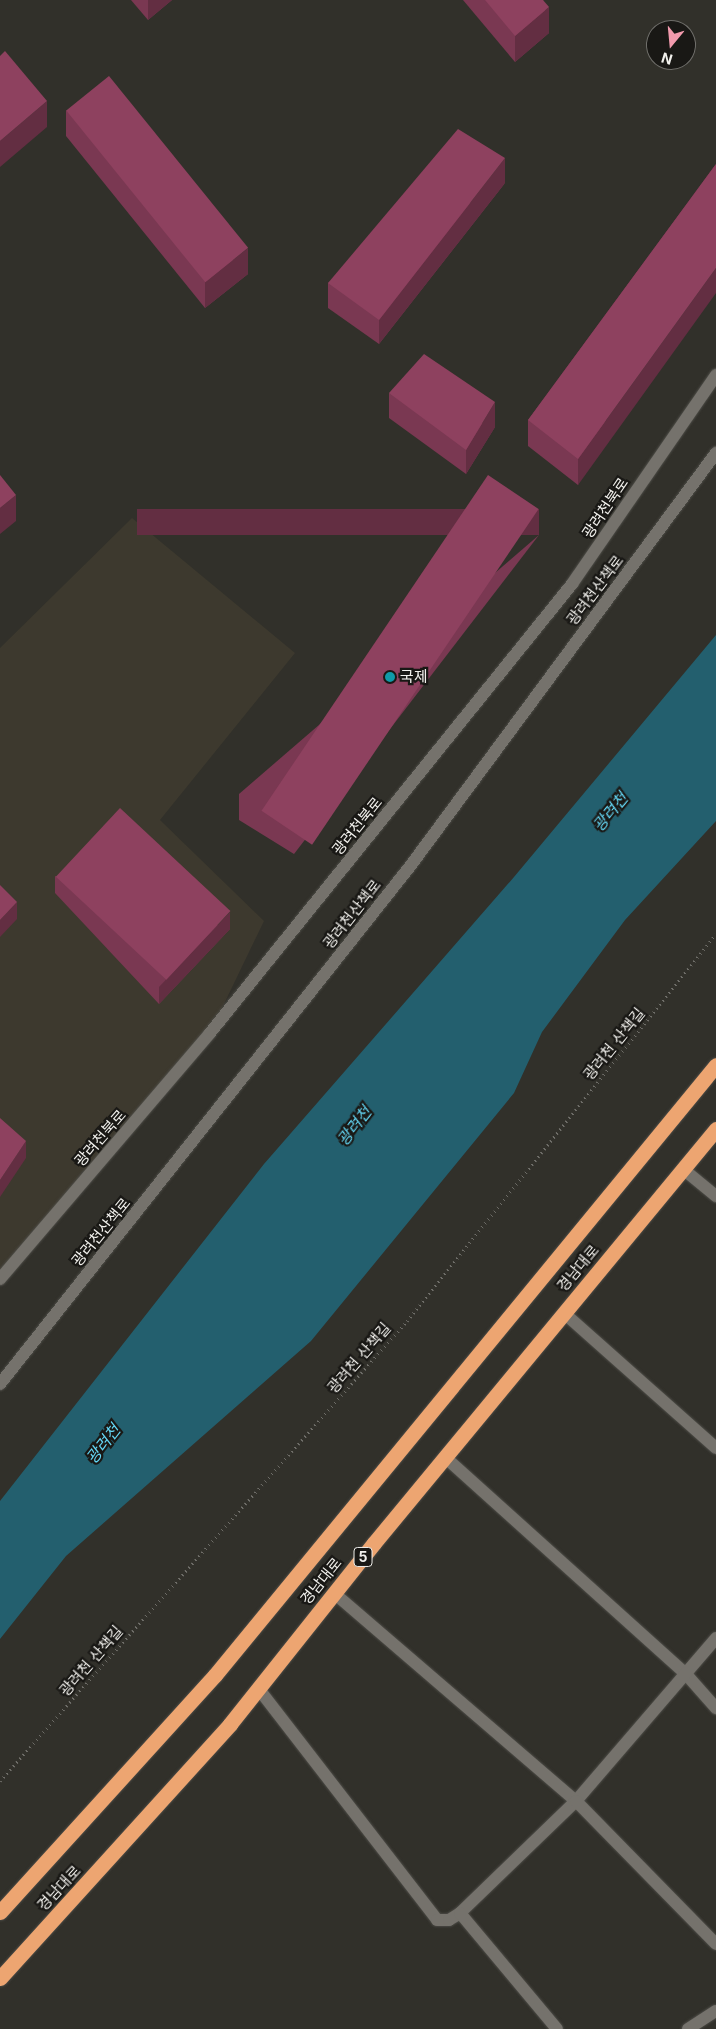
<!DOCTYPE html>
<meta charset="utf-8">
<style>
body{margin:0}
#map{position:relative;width:716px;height:2029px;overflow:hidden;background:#31302a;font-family:Inter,"Noto Sans KR",sans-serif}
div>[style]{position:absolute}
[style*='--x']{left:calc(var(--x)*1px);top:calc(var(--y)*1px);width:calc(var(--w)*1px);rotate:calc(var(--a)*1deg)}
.built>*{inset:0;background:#3d392e}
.water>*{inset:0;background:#235f6e}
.path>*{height:3px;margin-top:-1.5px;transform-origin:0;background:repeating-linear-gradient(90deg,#6e6d68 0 1px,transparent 0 5px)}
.roads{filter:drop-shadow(0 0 1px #4d4c47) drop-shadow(0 0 1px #4d4c47)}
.street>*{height:12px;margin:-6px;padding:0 6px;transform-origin:6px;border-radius:6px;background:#75726c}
.highway>*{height:15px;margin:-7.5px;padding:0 7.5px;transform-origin:7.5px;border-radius:7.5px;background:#eda571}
.wall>*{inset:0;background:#7a3852}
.shaded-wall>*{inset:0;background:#632e42;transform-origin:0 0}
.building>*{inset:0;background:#8e415f;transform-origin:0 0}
.dots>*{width:14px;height:14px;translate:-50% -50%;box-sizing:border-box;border:2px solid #191815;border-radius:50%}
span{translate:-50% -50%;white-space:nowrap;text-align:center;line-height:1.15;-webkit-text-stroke:4.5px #191815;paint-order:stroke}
.shield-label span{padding:1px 4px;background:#191815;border:1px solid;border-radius:4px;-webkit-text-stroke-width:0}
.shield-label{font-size:14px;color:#f2f1ed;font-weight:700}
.street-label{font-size:15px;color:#f2f1ed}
.poi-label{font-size:15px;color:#f2f1ed}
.left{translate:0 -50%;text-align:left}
.water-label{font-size:16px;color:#63d6f4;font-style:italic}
.north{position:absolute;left:646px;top:20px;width:50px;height:50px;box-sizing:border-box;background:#191815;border:1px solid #706f6b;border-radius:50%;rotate:197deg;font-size:14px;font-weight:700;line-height:20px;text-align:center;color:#f2f1ed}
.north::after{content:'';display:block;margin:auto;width:18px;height:22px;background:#f29aad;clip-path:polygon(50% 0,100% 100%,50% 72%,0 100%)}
</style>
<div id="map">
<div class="built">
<i style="clip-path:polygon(132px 518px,295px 653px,160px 820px,264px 921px,210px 1033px,0 1279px,0 648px)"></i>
</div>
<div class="water">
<i style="clip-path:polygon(716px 635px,716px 821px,625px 920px,542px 1032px,514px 1093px,311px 1341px,66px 1556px,0 1639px,0 1501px,264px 1164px,514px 877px)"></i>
</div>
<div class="path">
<i style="--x:0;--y:1781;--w:614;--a:-48.5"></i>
<i style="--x:407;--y:1321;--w:495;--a:-51.4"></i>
</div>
<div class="roads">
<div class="street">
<i style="--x:683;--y:1169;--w:43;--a:39.3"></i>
<i style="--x:0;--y:1279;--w:323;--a:-49.5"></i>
<i style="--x:210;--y:1033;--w:577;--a:-51.12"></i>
<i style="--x:572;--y:584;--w:254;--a:-55.4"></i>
<i style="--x:564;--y:1313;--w:203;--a:41.6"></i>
<i style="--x:0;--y:1384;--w:662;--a:-51.62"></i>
<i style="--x:411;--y:865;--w:513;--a:-53.49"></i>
<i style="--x:446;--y:1458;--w:321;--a:42"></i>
<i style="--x:685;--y:1673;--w:47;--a:48.5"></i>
<i style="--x:334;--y:1593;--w:319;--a:40.7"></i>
<i style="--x:576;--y:1801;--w:215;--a:-49.3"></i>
<i style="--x:258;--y:1688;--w:293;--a:52.3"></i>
<i style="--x:437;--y:1920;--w:12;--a:0"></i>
<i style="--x:449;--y:1920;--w:13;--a:-32"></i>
<i style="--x:460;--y:1913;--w:161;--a:-44"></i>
<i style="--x:576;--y:1801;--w:200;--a:45.6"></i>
<i style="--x:460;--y:1913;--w:151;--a:50.1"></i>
<i style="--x:688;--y:2029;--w:33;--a:-33"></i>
</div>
<div class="highway">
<i style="--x:0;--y:1912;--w:320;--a:-47.8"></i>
<i style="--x:215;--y:1675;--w:789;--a:-50.6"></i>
<i style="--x:0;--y:1978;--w:343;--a:-47.8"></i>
<i style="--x:230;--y:1724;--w:231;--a:-51.5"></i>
<i style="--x:374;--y:1543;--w:537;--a:-50.44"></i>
</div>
</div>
<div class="wall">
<i style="clip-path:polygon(131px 0,172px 0,148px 20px)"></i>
<i style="clip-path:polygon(463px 0,543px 0,549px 33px,515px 62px)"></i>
<i style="clip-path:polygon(66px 110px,248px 274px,205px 308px,66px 136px)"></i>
<i style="clip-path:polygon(716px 164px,578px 485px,528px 446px,528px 420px)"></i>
<i style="clip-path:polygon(505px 183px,379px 344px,328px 308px,328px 283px)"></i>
<i style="clip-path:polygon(389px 393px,495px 427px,466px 474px,389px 418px)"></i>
<i style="clip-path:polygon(539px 535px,294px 854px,239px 820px,239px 794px)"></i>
<i style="clip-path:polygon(55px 876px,230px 929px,159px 1004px,55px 893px)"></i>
</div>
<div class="shaded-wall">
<i style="clip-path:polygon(148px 0,172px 0,148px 20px)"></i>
<i style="clip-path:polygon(549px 7px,549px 33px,515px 62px,515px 36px)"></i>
<i style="clip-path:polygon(47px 101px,47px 127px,0 167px,0 141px)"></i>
<i style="clip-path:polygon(505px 158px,505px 183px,379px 344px,379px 320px)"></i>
<i style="clip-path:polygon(248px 248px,248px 274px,205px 308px,205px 282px)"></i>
<i style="clip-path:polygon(716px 268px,716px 293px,578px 485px,578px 459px)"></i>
<i style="clip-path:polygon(495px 402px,495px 427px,466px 474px,466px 450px)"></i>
<i style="clip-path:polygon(16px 495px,16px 521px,0 534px,0 508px)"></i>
<i style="left:539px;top:509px;width:26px;height:402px;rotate:90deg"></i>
<i style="clip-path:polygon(17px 902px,17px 919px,0 937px,0 920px)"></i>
<i style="clip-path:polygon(230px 912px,230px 929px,159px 1004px,159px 987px)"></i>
<i style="clip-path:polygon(26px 1141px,26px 1158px,0 1197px,0 1180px)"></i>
</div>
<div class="building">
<i style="clip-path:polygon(485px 0,543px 0,549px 7px,515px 36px)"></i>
<i style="clip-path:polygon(5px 51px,47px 101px,0 141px,0 56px)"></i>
<i style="left:109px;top:76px;width:221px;height:55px;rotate:51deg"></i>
<i style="clip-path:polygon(458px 129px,505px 158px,379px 320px,328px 283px)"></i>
<i style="clip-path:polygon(716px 164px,716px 268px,578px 459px,528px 420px)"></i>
<i style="clip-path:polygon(424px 354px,495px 402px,466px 450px,389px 393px)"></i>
<i style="clip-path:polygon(0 475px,16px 495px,0 508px)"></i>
<i style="left:488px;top:475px;width:61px;height:405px;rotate:34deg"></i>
<i style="left:120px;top:808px;width:151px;height:94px;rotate:43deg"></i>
<i style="clip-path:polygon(0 885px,17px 902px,0 920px)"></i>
<i style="clip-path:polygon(0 1118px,26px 1141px,0 1180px)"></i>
</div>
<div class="dots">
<i style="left:390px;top:677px;background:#0f9aa8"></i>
</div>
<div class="shield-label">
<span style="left:363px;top:1557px">5</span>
</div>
<div class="street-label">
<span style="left:605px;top:508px;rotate:-56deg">광려천북로</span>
<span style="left:595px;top:590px;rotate:-53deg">광려천산책로</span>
<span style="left:357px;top:826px;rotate:-51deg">광려천북로</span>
<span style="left:352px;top:914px;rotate:-52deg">광려천산책로</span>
<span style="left:614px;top:1044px;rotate:-51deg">광려천 산책길</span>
<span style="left:100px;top:1138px;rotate:-49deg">광려천북로</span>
<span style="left:101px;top:1232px;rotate:-51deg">광려천산책로</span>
<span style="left:578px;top:1268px;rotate:-50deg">경남대로</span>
<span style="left:359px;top:1358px;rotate:-49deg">광려천 산책길</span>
<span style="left:321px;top:1581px;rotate:-51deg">경남대로</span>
<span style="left:91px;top:1661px;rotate:-49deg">광려천 산책길</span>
<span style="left:59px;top:1888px;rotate:-47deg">경남대로</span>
</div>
<div class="poi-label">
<span class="left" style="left:400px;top:677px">국제</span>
</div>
<div class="water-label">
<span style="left:610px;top:812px;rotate:-50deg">광려천</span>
<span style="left:354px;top:1126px;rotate:-52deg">광려천</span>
<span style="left:103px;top:1444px;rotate:-52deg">광려천</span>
</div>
<div class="north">N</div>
</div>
